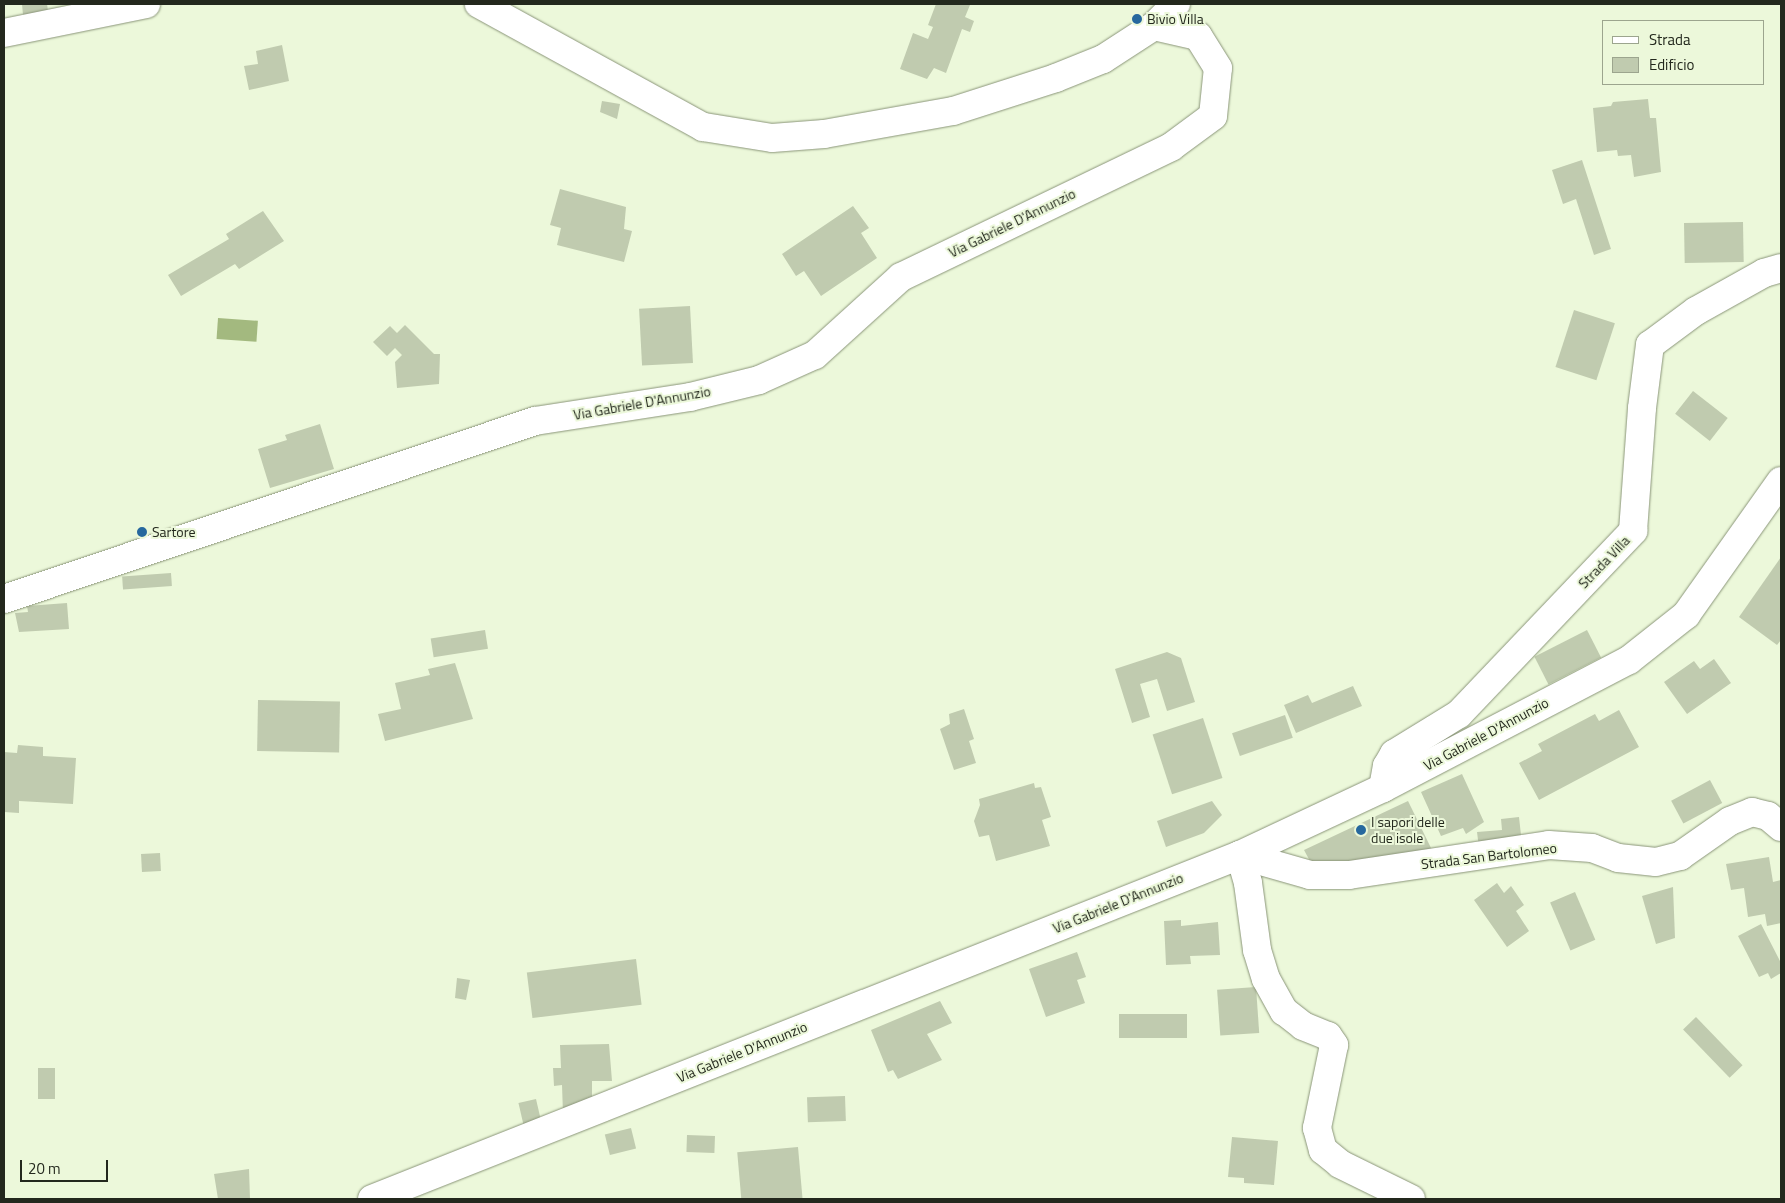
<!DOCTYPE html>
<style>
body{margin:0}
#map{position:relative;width:1785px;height:1203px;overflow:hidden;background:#ecf8da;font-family:"Titillium Web",sans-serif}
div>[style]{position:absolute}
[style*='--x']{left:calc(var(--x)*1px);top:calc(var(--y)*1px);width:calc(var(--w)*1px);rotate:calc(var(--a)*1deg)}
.water>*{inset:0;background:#a3b97f;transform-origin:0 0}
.building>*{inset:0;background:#c0cbaf;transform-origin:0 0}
.roads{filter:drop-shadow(0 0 1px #8a9579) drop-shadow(0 0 1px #8a9579)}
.street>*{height:28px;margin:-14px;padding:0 14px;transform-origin:14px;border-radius:14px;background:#fff}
.dots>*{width:14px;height:14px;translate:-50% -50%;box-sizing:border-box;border:2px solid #ecf8da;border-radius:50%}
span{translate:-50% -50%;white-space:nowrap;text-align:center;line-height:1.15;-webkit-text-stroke:4px #ecf8da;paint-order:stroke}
.poi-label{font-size:14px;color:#23281d}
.left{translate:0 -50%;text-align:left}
.street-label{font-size:14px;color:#23281d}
.frame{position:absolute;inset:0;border:5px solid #23281d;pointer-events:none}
.legend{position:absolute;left:1602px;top:20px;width:162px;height:65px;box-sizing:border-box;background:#ecf8da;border:1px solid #9ca58e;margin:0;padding:6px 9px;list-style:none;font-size:15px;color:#23281d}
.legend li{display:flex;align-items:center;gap:10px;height:25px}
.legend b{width:25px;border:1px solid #9ca58e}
.scale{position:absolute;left:20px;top:1160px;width:88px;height:22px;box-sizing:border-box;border:2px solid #23281d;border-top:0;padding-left:6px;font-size:15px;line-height:18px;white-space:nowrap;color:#23281d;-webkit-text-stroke:4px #ecf8da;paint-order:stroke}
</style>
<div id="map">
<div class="water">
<i style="left:218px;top:318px;width:40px;height:21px;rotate:4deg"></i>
</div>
<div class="building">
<i style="clip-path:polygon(22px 4px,47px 4px,48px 11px,23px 15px)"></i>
<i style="clip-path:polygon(936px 4px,970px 5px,965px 17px,974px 21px,970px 32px,962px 29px,946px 73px,934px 68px,927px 79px,900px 69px,913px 33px,928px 39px,933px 27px,928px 25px)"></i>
<i style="clip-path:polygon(282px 45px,289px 81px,249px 90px,244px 66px,258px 64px,256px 51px)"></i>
<i style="clip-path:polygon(1648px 99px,1650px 118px,1656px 118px,1661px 172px,1634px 177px,1631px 155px,1618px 156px,1617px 150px,1597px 152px,1593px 108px,1611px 106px,1613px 102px)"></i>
<i style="clip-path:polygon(602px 101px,620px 104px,617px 119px,600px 112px)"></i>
<i style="clip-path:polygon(1582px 160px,1611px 249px,1594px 255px,1576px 199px,1563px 204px,1552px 170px)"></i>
<i style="clip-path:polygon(560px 189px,626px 207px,624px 229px,632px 231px,624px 262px,557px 245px,561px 228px,550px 225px)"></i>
<i style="clip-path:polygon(853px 206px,869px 228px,861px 233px,877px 258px,821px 296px,804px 271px,796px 276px,782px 254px)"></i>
<i style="clip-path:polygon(263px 211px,284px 241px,239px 269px,235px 264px,181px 296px,168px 275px,229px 239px,226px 234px)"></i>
<i style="left:1743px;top:222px;width:40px;height:59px;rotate:89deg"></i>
<i style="left:690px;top:306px;width:57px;height:51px;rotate:87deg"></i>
<i style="left:1574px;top:310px;width:43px;height:60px;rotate:18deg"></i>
<i style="clip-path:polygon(405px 325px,434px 354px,440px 354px,439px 384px,397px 388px,395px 362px,402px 355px,395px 348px,387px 356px,373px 342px,390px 326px,397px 333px)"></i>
<i style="left:1693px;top:391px;width:44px;height:29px;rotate:38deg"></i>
<i style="clip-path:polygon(320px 424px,334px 469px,270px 488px,258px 449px,287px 440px,285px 435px)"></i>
<i style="clip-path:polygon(1781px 557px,1781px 640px,1777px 645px,1739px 617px)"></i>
<i style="left:171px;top:573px;width:13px;height:49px;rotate:86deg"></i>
<i style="clip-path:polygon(67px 603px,69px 629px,19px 632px,15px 613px,28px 612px,27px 606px)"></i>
<i style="left:485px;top:630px;width:19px;height:55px;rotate:81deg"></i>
<i style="left:1587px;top:630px;width:31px;height:59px;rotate:63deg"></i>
<i style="clip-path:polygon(1167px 652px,1181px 658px,1195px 702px,1167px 711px,1157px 679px,1140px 684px,1150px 717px,1132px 723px,1115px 669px)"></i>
<i style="clip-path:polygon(1714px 659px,1731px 683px,1687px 714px,1664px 682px,1694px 661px,1700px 669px)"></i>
<i style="clip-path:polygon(455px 663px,473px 719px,385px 741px,378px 714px,401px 709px,395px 683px,430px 675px,428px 669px)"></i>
<i style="clip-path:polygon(1353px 686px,1362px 706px,1296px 733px,1284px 705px,1308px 695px,1312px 703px)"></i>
<i style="left:258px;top:700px;width:82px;height:51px;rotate:1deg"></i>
<i style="clip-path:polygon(964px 709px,974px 739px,969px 741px,976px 763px,954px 770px,940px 729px,950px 724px,949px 714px)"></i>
<i style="clip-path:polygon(1619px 710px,1639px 747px,1539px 800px,1519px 763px,1542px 751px,1538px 744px,1595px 714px,1599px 721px)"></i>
<i style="left:1285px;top:715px;width:24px;height:56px;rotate:71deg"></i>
<i style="left:1203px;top:718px;width:63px;height:53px;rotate:72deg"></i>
<i style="clip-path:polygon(18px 745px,43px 747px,43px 756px,76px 758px,73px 804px,19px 801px,19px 813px,4px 812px,4px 752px,17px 753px)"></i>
<i style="clip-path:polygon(1462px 774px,1484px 822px,1466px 834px,1463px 828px,1441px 836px,1421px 792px)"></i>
<i style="left:1710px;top:780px;width:26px;height:44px;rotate:62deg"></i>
<i style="clip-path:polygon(1034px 783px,1035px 788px,1041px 787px,1051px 817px,1042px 820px,1050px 846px,996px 861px,989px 835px,979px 837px,974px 821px,980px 805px,979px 799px)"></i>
<i style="clip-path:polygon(1212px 801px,1222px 815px,1204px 833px,1166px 847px,1157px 821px)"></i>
<i style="clip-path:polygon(1408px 801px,1432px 850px,1323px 866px,1311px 863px,1304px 850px)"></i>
<i style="clip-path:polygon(1519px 817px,1522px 844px,1479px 848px,1477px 832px,1502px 830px,1501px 819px)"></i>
<i style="left:160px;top:853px;width:18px;height:19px;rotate:87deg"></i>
<i style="clip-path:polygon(1769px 857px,1773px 882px,1781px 880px,1781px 923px,1767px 926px,1765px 914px,1748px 917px,1744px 888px,1731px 890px,1726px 864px)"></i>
<i style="clip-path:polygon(1497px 883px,1504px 893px,1511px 886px,1524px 905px,1516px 911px,1529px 931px,1507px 947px,1474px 900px)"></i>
<i style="clip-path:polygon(1673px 887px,1675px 938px,1656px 944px,1642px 896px)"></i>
<i style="left:1575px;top:892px;width:52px;height:27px;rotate:67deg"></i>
<i style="clip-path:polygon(1181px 920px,1181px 926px,1218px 922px,1220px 955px,1190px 956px,1191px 964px,1166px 965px,1164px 921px)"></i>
<i style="clip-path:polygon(1761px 924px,1781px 963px,1781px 973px,1771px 979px,1768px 973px,1759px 977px,1738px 936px)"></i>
<i style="clip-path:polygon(1077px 952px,1086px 977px,1077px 980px,1085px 1003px,1046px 1017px,1029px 969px)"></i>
<i style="left:636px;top:959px;width:46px;height:110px;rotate:83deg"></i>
<i style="clip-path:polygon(457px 978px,470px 980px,466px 1000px,455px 998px)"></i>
<i style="left:1256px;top:987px;width:46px;height:39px;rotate:86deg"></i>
<i style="clip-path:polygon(940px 1001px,952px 1023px,927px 1034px,942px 1060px,898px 1079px,893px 1070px,888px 1072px,871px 1030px)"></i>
<i style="left:1119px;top:1014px;width:68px;height:24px"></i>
<i style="left:1696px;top:1017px;width:67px;height:18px;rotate:46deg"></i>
<i style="clip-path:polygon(609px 1044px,612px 1081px,592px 1081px,592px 1097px,563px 1114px,562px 1085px,554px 1086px,553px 1068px,561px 1068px,560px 1045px)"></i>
<i style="left:38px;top:1068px;width:17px;height:31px"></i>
<i style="left:845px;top:1096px;width:25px;height:38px;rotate:88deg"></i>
<i style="left:536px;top:1099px;width:27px;height:18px;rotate:77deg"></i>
<i style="left:631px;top:1128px;width:21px;height:27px;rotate:76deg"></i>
<i style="left:687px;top:1135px;width:28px;height:17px;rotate:2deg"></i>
<i style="clip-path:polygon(1232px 1137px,1278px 1141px,1274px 1185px,1244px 1183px,1244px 1178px,1228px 1177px)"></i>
<i style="left:798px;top:1147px;width:52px;height:61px;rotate:85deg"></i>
<i style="clip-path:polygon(249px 1169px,250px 1199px,218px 1199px,214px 1174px)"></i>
</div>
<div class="roads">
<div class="street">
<i style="--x:1154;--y:26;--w:31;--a:-45"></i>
<i style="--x:4;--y:33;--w:145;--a:-11.5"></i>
<i style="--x:4;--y:599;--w:560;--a:-18.53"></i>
<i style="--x:535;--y:421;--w:157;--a:-8.8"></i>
<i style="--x:690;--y:397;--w:71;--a:-13.8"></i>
<i style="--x:759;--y:380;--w:61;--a:-24.1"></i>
<i style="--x:815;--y:355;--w:116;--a:-42.2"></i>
<i style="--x:901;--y:277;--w:300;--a:-25.7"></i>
<i style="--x:1171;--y:147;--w:52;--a:-36.4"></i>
<i style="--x:1213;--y:116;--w:48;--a:-84.1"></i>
<i style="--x:1218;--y:68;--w:38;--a:-122"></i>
<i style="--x:1198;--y:36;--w:45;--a:-167.2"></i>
<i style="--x:1154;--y:26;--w:61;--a:147.1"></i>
<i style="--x:1103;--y:59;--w:51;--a:158"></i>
<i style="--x:1056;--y:78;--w:108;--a:162.2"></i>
<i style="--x:953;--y:111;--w:131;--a:169.9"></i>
<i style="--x:824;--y:134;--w:52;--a:175.6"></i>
<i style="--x:772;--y:138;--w:70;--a:-170.9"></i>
<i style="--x:703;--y:127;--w:256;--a:-151.2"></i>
<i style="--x:1383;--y:788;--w:22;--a:-80"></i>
<i style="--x:1387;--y:766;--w:14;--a:-60"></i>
<i style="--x:1394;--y:754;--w:76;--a:-31.6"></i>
<i style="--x:1459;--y:714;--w:253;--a:-46.4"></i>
<i style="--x:1633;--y:531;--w:123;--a:-85.8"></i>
<i style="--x:1642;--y:408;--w:64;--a:-82.8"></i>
<i style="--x:1650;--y:345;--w:57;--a:-36.5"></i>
<i style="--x:1696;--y:311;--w:78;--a:-29.2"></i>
<i style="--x:1764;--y:273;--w:18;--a:-16"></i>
<i style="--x:1240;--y:855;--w:73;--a:15.9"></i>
<i style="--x:1310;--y:875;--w:39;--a:0"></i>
<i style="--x:1349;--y:875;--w:202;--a:-8.5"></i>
<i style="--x:1549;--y:845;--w:43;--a:4"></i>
<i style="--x:1592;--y:848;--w:28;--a:21"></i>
<i style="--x:1618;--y:858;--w:38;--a:6"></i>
<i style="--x:1656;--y:862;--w:25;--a:-14"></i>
<i style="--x:1680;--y:856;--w:61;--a:-35"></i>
<i style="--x:1730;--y:821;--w:24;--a:-22"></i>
<i style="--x:1752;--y:812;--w:16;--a:14"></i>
<i style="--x:1768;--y:816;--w:17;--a:40"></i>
<i style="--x:1240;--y:855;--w:29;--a:74"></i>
<i style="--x:1248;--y:883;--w:68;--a:82.3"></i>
<i style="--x:1257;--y:950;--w:30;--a:73"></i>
<i style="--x:1266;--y:979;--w:37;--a:61"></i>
<i style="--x:1284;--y:1011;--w:24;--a:38"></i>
<i style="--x:1303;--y:1026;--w:27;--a:22"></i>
<i style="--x:1328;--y:1036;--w:11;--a:56"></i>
<i style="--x:1334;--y:1045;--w:85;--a:101.6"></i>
<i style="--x:1317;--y:1128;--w:23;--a:75"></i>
<i style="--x:1323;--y:1150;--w:22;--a:39"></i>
<i style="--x:1340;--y:1164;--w:79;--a:26.2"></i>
<i style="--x:372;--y:1199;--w:934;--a:-21.62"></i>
<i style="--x:1240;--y:855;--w:158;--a:-25.1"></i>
<i style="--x:1383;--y:788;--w:277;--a:-27.5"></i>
<i style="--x:1629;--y:660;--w:73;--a:-38.3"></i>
<i style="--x:1686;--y:615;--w:164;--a:-54.7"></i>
</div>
</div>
<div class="dots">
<i style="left:1137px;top:19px;background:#27689e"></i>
<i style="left:142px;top:532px;background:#27689e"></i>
<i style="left:1361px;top:830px;background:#27689e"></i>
</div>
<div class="poi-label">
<span class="left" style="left:1147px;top:19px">Bivio Villa</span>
<span class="left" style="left:152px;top:532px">Sartore</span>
<span class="left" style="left:1371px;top:830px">I sapori delle<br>due isole</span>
</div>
<div class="street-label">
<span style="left:1012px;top:223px;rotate:-26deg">Via Gabriele D'Annunzio</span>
<span style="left:642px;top:403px;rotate:-10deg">Via Gabriele D'Annunzio</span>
<span style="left:1604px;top:562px;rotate:-46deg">Strada Villa</span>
<span style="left:1486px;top:734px;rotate:-28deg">Via Gabriele D'Annunzio</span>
<span style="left:1489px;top:856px;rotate:-7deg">Strada San Bartolomeo</span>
<span style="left:1118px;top:903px;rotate:-22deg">Via Gabriele D'Annunzio</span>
<span style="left:742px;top:1052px;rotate:-22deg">Via Gabriele D'Annunzio</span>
</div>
<div class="frame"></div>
<ul class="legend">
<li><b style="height:6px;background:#fff"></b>Strada</li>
<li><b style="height:14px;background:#c0cbaf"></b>Edificio</li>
</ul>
<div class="scale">20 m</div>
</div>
